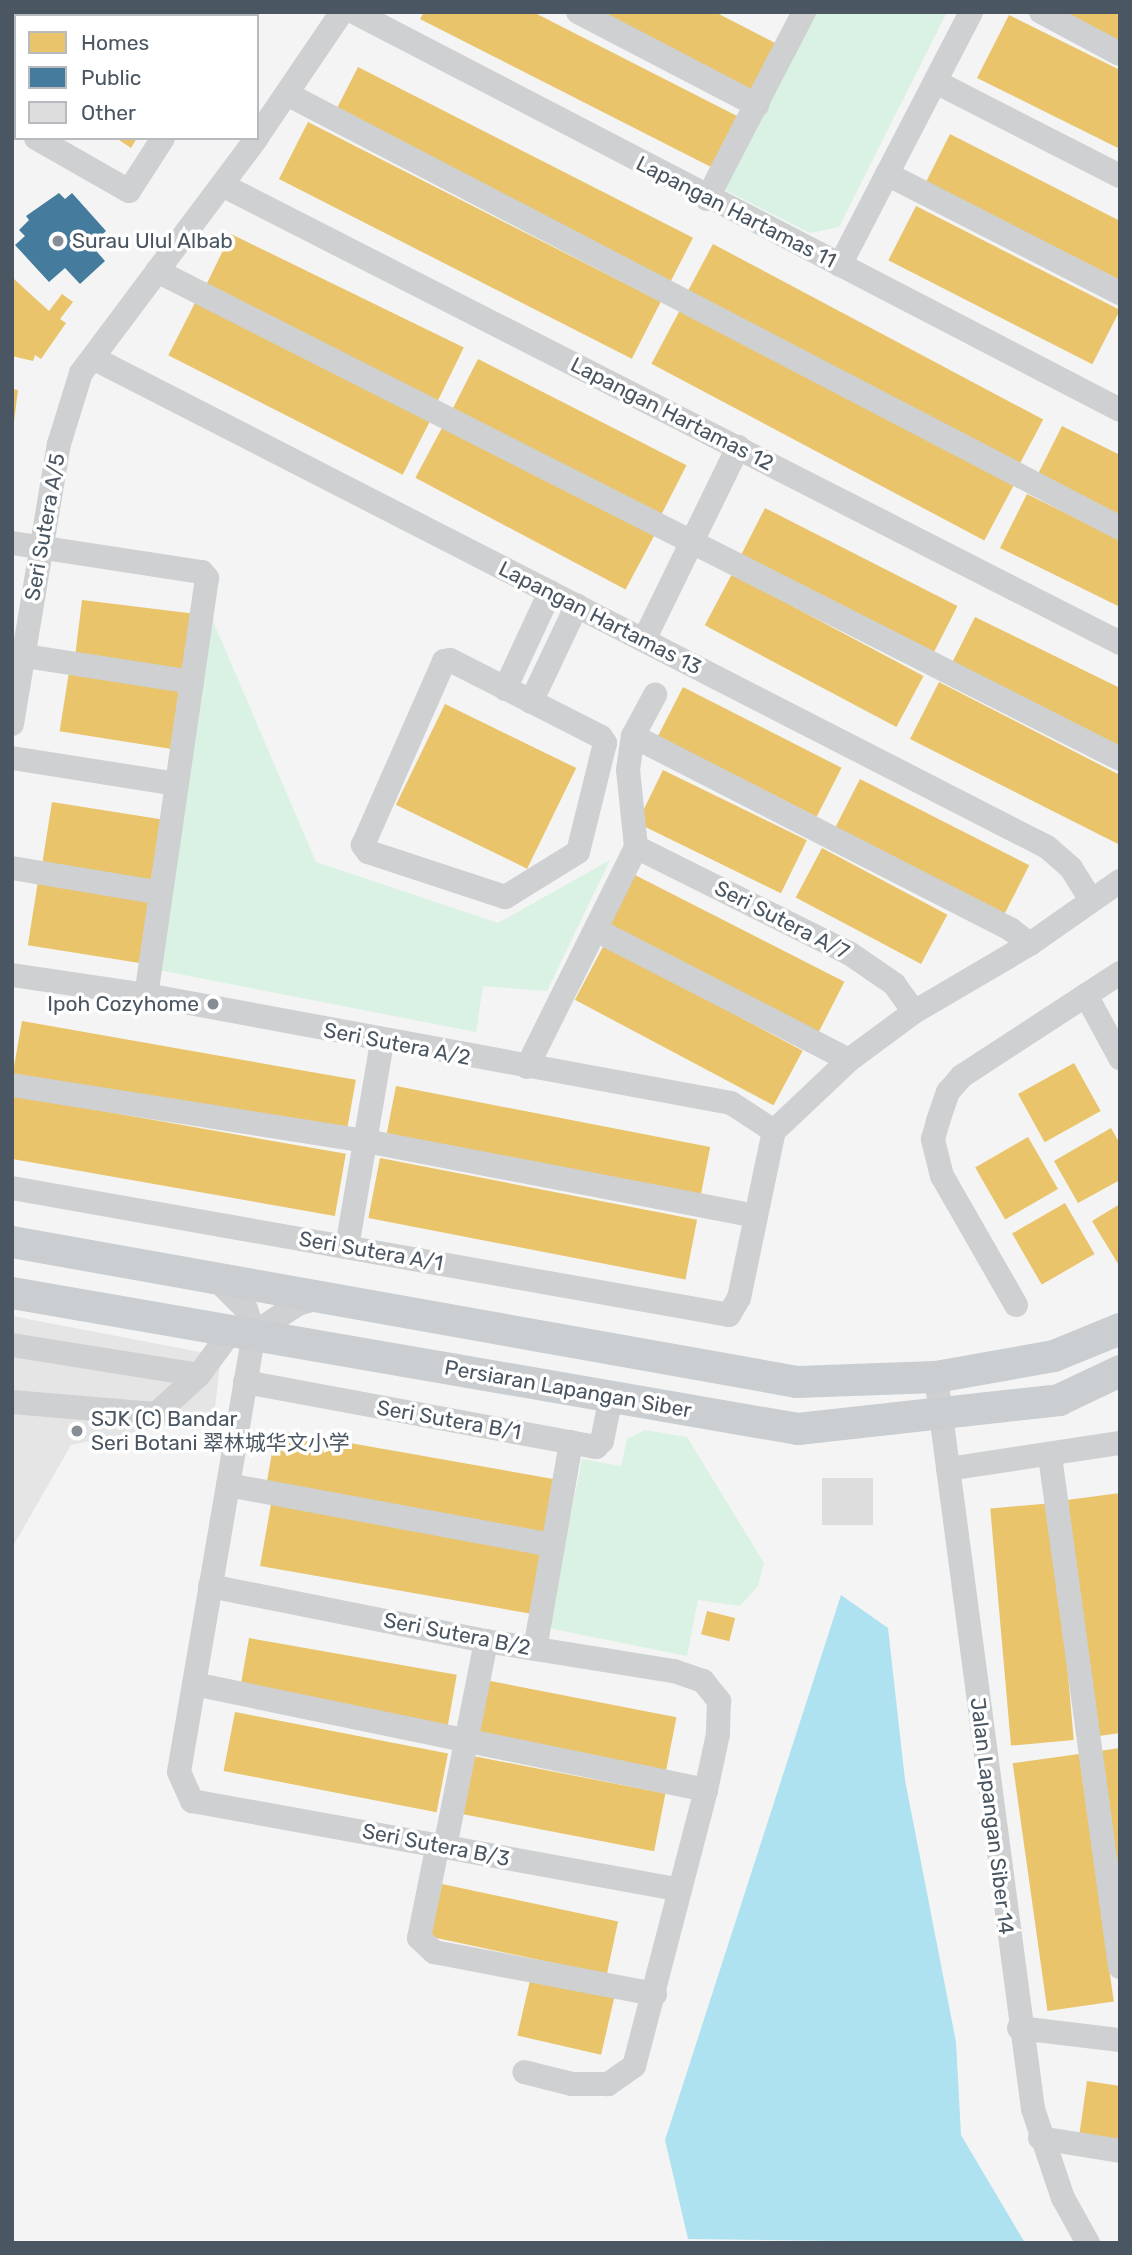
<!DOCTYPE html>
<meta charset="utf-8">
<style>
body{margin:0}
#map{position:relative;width:1132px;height:2255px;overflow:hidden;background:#f4f4f4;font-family:Rubik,"Noto Sans SC",sans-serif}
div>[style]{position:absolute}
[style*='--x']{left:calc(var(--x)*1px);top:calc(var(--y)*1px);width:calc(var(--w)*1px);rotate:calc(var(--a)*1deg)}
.education>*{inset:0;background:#e6e5e6}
.green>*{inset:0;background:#d9f2e3}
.water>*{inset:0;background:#aee2f0}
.homes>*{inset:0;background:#e9c46a;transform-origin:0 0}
.public>*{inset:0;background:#457b9d}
.building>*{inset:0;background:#ddddde;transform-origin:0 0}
.minor>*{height:24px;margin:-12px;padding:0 12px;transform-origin:12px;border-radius:12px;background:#ced0d2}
.major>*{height:32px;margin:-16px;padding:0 16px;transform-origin:16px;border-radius:16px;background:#caced1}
.dots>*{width:19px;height:19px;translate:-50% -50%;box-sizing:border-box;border:4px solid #fff;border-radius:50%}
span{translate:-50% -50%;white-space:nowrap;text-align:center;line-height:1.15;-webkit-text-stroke:7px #fff;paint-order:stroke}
.street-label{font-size:21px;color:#4a5661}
.poi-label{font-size:21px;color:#4a5661}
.left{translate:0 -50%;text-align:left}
.right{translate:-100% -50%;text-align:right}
.frame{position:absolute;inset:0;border:14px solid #4a5661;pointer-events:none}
.legend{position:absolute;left:14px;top:14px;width:245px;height:126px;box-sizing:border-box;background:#fff;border:2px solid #b7bbc0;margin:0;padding:9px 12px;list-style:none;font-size:21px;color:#4a5661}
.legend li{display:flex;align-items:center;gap:14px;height:35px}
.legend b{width:35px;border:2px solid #b7bbc0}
</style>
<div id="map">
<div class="education">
<i style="clip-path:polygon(12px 1316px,221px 1356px,214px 1416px,71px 1445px,12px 1548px)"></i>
</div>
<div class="green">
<i style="clip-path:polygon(816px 12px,947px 12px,839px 227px,810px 233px,725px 190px)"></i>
<i style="clip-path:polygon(210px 614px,316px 862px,498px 923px,610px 860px,547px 991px,483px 986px,476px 1032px,153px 969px)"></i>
<i style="clip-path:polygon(645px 1430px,687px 1437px,764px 1563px,758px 1586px,740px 1606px,698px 1600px,687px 1656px,548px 1628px,582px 1459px,621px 1466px,627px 1439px)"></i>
</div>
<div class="water">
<i style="clip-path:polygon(841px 1595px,888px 1628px,905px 1780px,956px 2042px,961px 2135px,1025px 2243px,688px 2239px,665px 2140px)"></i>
</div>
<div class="homes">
<i style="clip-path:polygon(44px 12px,122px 12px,42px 16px)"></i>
<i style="clip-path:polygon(145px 12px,224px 12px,143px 16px)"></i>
<i style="clip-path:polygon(424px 12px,533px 12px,737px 116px,711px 167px,420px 19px)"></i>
<i style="clip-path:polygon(597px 12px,715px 12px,779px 45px,754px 93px)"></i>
<i style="clip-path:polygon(1050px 12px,1120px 12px,1120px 48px)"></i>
<i style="clip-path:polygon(1009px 15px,1120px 70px,1120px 149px,977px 78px)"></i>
<i style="clip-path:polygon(16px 52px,16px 78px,12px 75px)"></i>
<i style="left:358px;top:67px;width:376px;height:54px;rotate:27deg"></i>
<i style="left:308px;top:122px;width:396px;height:64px;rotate:27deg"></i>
<i style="clip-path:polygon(950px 134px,1120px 221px,1120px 280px,926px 182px)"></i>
<i style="clip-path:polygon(116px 138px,137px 138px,131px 148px)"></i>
<i style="left:916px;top:206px;width:229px;height:61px;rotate:27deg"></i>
<i style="left:231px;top:234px;width:259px;height:59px;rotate:26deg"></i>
<i style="left:713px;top:244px;width:374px;height:55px;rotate:28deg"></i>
<i style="clip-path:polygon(14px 279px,49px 311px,62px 294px,73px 302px,60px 319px,66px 323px,41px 359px,35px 355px,33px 361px,12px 356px)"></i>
<i style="left:196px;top:301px;width:263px;height:61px;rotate:27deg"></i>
<i style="left:681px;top:308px;width:377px;height:63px;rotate:28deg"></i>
<i style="left:478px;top:359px;width:234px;height:58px;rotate:27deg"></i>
<i style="clip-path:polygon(12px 389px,18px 390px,14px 421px,12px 421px)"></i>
<i style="left:444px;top:424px;width:238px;height:61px;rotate:28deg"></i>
<i style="clip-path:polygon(1062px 426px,1120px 455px,1120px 520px,1036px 478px)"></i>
<i style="clip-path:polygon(1027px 494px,1120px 540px,1120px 607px,1000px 548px)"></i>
<i style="left:765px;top:508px;width:216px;height:57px;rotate:27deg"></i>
<i style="left:732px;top:574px;width:217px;height:58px;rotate:28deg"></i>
<i style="left:82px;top:600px;width:109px;height:60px;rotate:7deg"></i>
<i style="clip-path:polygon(975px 617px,1120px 688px,1120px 753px,949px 669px)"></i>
<i style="left:69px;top:672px;width:112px;height:60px;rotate:9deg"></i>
<i style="clip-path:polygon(939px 682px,1120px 775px,1120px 845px,910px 739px)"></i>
<i style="left:683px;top:687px;width:178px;height:55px;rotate:27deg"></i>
<i style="left:445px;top:704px;width:146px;height:112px;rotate:26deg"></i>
<i style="left:663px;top:770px;width:160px;height:59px;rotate:26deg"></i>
<i style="left:860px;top:779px;width:190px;height:59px;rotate:27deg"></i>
<i style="left:52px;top:802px;width:110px;height:64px;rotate:9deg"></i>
<i style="left:822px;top:848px;width:142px;height:56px;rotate:28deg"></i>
<i style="left:635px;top:875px;width:235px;height:57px;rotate:27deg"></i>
<i style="left:38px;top:881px;width:113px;height:65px;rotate:9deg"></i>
<i style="left:604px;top:945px;width:225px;height:62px;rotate:28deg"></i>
<i style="left:22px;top:1021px;width:339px;height:56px;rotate:10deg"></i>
<i style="left:1074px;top:1063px;width:55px;height:64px;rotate:61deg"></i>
<i style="left:396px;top:1086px;width:320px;height:58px;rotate:11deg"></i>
<i style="left:12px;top:1095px;width:339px;height:63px;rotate:10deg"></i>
<i style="clip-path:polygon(1111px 1128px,1120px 1144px,1120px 1180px,1078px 1203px,1054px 1161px)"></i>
<i style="left:1028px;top:1137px;width:60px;height:61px;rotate:60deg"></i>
<i style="left:380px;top:1158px;width:323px;height:61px;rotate:11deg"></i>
<i style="left:1065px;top:1203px;width:59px;height:61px;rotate:60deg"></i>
<i style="clip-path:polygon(1120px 1204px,1120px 1267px,1092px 1221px)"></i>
<i style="left:276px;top:1430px;width:283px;height:59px;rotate:10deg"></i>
<i style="clip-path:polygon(1120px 1493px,1120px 1733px,1099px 1736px,1067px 1500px)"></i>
<i style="left:1053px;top:1503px;width:238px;height:63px;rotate:85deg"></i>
<i style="left:271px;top:1504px;width:275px;height:63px;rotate:10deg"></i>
<i style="left:707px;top:1611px;width:29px;height:24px;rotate:14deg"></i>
<i style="left:249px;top:1638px;width:211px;height:55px;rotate:10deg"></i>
<i style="left:485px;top:1680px;width:195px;height:61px;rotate:11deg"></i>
<i style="left:235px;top:1712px;width:217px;height:60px;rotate:11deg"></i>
<i style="clip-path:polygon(1120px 1748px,1120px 1889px,1099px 1751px)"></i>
<i style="left:1079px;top:1754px;width:250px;height:67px;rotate:82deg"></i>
<i style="left:473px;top:1756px;width:196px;height:59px;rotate:11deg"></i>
<i style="left:442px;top:1884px;width:180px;height:54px;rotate:12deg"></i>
<i style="left:531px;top:1976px;width:86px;height:61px;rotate:13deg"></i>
<i style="clip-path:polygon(1087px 2081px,1120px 2086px,1120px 2143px,1079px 2137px)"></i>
</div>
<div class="public">
<i style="clip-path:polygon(59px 193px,65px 199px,72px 193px,106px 231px,91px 245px,105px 261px,80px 284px,65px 268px,49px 282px,15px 245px,25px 236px,19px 230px,29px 220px,26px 216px)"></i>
</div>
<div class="building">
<i style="left:822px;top:1478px;width:51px;height:47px"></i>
</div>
<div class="minor">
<i style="--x:354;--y:12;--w:863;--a:27.46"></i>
<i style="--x:578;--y:12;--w:202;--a:27.5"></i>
<i style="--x:1041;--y:12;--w:89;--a:28"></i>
<i style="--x:130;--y:16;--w:5;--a:-53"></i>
<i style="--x:245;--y:16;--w:4;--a:-63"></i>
<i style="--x:12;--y:24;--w:6;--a:-51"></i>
<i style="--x:936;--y:82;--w:207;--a:27.1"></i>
<i style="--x:287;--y:94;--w:939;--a:27.52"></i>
<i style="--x:12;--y:125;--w:4;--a:27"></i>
<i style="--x:257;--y:137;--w:151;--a:-55.8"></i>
<i style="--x:36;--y:138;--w:107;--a:29.7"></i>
<i style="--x:129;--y:191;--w:63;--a:-57.3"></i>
<i style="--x:887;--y:174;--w:262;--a:27.1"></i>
<i style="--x:224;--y:186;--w:1006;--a:27.02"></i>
<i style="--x:707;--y:199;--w:211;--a:-62.6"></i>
<i style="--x:840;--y:265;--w:285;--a:-62.6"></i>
<i style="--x:157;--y:271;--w:1080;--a:26.87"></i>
<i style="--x:93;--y:358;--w:1072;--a:27.14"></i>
<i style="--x:1047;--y:847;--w:32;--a:41"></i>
<i style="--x:1071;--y:868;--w:36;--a:58"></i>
<i style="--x:12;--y:543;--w:192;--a:8.7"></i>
<i style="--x:202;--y:572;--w:8;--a:50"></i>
<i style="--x:207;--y:578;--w:421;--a:98.3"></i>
<i style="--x:644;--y:640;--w:215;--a:-64"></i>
<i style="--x:12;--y:654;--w:182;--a:8.8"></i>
<i style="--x:450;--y:660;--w:169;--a:27"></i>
<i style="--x:601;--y:737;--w:7;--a:56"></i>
<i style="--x:605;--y:743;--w:112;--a:103.9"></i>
<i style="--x:578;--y:852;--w:86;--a:148.3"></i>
<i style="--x:505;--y:897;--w:144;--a:-161.8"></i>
<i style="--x:368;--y:852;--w:9;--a:-126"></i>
<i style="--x:363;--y:845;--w:201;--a:-66.2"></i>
<i style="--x:444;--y:661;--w:6;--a:-9"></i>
<i style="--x:505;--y:689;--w:107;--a:-65.1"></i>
<i style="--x:531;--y:702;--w:107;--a:-64.6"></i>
<i style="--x:12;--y:724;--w:284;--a:-80.5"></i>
<i style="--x:59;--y:444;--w:74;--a:-72.8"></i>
<i style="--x:81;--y:373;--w:294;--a:-53.2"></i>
<i style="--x:633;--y:736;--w:424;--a:27.1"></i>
<i style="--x:1010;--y:929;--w:25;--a:37"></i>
<i style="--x:12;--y:758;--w:166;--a:9"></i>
<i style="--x:636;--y:847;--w:238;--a:26.5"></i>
<i style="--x:849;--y:953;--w:55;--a:34.6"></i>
<i style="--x:894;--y:984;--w:34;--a:54"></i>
<i style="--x:12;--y:868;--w:151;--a:9.5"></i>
<i style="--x:596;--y:930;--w:284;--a:27.2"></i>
<i style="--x:12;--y:975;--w:135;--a:8.5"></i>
<i style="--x:146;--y:995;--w:595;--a:10.46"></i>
<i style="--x:731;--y:1103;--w:51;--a:33.1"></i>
<i style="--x:1086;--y:995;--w:72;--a:61.6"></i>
<i style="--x:527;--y:1067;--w:246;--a:-63.6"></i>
<i style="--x:636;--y:847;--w:77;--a:-95.9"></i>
<i style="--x:628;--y:770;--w:34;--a:-82"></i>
<i style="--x:633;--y:736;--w:47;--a:-61.8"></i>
<i style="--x:12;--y:1085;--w:358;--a:9"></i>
<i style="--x:366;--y:1141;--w:397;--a:10.9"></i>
<i style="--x:12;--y:1188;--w:728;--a:10.04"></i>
<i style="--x:729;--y:1315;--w:20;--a:-60"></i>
<i style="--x:739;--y:1298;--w:171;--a:-78.2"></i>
<i style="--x:774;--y:1131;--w:103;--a:-43.4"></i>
<i style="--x:849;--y:1060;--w:81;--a:-36.4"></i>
<i style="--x:914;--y:1012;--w:134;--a:-30.4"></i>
<i style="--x:1030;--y:944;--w:110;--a:-35"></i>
<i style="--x:347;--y:1247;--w:208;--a:-80.3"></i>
<i style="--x:214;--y:1277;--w:45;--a:45"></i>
<i style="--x:246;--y:1309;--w:25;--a:72"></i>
<i style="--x:254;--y:1333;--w:445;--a:99.7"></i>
<i style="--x:179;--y:1772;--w:32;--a:66"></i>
<i style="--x:192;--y:1801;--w:496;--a:10.3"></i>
<i style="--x:1016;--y:1305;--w:149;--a:-119.8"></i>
<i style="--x:942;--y:1176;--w:38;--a:-104"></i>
<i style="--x:933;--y:1139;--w:19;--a:-74"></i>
<i style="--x:938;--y:1121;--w:31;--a:-71"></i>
<i style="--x:948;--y:1092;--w:21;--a:-49"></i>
<i style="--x:962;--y:1076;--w:189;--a:-33.1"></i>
<i style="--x:254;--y:1333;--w:53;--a:-33.4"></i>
<i style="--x:298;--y:1304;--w:26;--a:-16"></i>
<i style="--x:12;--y:1345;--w:189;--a:9.1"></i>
<i style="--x:936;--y:1377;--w:738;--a:82.45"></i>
<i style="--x:1033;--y:2109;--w:94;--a:71.4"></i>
<i style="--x:1063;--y:2198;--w:51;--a:60.9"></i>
<i style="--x:245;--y:1382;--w:357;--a:10.5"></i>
<i style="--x:596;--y:1447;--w:8;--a:-45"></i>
<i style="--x:602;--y:1441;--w:45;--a:-78.4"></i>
<i style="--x:12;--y:1402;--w:144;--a:4.8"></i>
<i style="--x:156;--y:1414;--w:58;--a:-42.2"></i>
<i style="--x:199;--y:1375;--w:56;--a:-53.7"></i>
<i style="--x:1050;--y:1456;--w:516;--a:82.2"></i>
<i style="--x:948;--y:1469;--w:174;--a:-8.6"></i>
<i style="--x:228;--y:1485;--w:330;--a:10.5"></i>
<i style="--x:210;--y:1586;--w:281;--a:11.3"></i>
<i style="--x:486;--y:1641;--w:190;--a:9.1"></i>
<i style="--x:674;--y:1671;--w:31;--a:19"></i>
<i style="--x:703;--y:1681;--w:26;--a:51"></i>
<i style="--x:719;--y:1701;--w:33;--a:92"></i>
<i style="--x:718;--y:1734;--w:57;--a:102.1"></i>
<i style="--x:706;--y:1790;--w:285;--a:104.6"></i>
<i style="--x:634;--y:2066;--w:32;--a:145"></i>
<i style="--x:608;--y:2084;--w:36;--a:180"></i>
<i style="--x:572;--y:2084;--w:49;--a:-166"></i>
<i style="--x:535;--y:1649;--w:210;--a:-80.1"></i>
<i style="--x:194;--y:1684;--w:523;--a:11.7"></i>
<i style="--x:438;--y:1844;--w:96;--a:101.4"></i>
<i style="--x:419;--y:1938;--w:21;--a:43"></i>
<i style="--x:434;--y:1952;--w:225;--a:10.8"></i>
<i style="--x:445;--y:1847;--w:210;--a:-78.7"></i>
<i style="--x:1019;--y:2028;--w:102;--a:6.8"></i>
<i style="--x:1040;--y:2138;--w:81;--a:9.2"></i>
</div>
<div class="major">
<i style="--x:12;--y:1242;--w:797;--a:10.11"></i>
<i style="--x:797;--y:1382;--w:139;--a:-2.1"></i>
<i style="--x:936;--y:1377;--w:120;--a:-10.1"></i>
<i style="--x:1054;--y:1356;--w:71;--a:-22.2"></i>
<i style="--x:12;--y:1293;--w:798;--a:9.82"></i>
<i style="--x:798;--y:1429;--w:263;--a:-6.3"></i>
<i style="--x:1059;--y:1400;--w:68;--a:-25.4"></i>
</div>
<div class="dots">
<i style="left:58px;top:241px;background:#868d94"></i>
<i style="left:213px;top:1004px;background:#868d94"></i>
<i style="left:77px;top:1431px;background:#868d94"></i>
</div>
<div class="street-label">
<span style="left:736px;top:212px;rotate:27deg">Lapangan Hartamas 11</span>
<span style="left:672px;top:414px;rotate:27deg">Lapangan Hartamas 12</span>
<span style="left:45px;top:527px;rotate:-80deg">Seri Sutera A/5</span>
<span style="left:600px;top:618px;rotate:27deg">Lapangan Hartamas 13</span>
<span style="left:782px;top:920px;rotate:27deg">Seri Sutera A/7</span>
<span style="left:397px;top:1044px;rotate:11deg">Seri Sutera A/2</span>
<span style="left:371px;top:1251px;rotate:10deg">Seri Sutera A/1</span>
<span style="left:568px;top:1389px;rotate:10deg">Persiaran Lapangan Siber</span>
<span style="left:449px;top:1420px;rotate:10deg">Seri Sutera B/1</span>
<span style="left:457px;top:1634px;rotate:11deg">Seri Sutera B/2</span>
<span style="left:992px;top:1816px;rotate:83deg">Jalan Lapangan Siber 14</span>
<span style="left:436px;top:1845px;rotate:11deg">Seri Sutera B/3</span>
</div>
<div class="poi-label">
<span class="left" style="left:72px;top:241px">Surau Ulul Albab</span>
<span class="right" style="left:199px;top:1004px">Ipoh Cozyhome</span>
<span class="left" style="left:91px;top:1431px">SJK (C) Bandar<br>Seri Botani 翠林城华文小学</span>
</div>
<div class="frame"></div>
<ul class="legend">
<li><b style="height:19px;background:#e9c46a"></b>Homes</li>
<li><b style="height:19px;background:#457b9d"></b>Public</li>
<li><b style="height:19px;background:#ddddde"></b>Other</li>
</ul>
</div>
